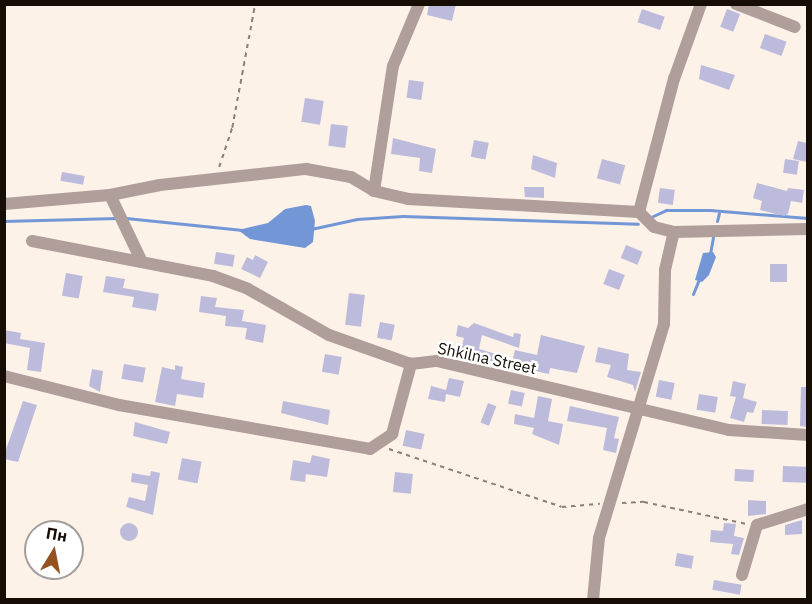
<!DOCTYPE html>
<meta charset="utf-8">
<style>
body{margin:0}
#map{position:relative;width:812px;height:604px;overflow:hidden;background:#fdf2e8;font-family:"IBM Plex Sans",sans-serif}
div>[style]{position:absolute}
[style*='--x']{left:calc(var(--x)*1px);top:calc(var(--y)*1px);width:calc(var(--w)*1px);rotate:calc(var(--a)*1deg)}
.water>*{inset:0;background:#7396d7}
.stream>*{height:3px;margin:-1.5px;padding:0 1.5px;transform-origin:1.5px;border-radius:1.5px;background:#7396d7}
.building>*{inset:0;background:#bdbbdb;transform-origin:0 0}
.round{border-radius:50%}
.path>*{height:1.5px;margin-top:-0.75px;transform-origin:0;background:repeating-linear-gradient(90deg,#8a8077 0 4.5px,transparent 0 9px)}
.minor>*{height:12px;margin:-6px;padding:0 6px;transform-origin:6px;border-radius:6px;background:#af9e9a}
span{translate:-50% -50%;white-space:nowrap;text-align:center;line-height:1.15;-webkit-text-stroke:5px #fff;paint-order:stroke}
.street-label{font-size:16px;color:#160d05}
.frame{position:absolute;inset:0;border:6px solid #160d05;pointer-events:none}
.north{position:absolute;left:24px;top:520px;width:60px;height:60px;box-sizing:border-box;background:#fff;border:2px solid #a29e9b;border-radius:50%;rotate:10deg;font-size:16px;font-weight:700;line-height:24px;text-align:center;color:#160d05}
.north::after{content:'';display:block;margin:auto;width:21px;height:27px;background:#945220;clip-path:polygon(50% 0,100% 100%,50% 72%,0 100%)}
</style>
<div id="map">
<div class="water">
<i style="clip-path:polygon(306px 205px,311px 206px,315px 221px,313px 242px,305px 248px,250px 239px,238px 230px,268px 223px,285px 209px)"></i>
<i style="clip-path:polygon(713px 252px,716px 257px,709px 275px,702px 282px,695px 280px,703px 253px)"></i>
</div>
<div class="stream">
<i style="--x:651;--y:217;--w:17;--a:-25"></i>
<i style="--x:666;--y:210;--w:44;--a:0"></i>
<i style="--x:710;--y:210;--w:98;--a:4.7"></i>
<i style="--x:126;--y:218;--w:117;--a:5.9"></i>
<i style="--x:4;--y:221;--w:113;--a:-1.5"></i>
<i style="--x:717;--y:221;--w:8;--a:-76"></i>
<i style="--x:311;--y:229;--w:47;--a:-12.3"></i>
<i style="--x:357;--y:219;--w:46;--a:-3.7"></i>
<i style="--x:403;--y:216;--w:235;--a:1.9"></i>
<i style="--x:710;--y:254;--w:17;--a:-80"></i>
<i style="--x:693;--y:294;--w:16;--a:-68"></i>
</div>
<div class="building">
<i style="clip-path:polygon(429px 4px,456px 4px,452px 21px,427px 15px)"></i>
<i style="left:642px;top:9px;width:24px;height:14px;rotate:19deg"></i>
<i style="left:727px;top:9px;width:14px;height:19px;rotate:21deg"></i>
<i style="left:765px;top:34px;width:23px;height:15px;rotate:20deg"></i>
<i style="clip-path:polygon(701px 65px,735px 75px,729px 90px,699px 79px)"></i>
<i style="left:409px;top:80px;width:15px;height:18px;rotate:8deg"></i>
<i style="left:305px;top:98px;width:19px;height:24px;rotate:9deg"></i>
<i style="left:331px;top:124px;width:17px;height:22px;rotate:7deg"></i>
<i style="clip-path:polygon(393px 138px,436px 149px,432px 173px,419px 171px,420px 158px,391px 154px)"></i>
<i style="left:474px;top:140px;width:15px;height:17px;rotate:11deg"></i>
<i style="clip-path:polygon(798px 141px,807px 143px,807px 162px,793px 159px)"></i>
<i style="clip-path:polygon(533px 155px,557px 163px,555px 178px,531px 169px)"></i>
<i style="left:602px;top:159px;width:24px;height:20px;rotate:15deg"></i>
<i style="left:785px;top:159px;width:14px;height:14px;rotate:8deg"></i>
<i style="left:62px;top:172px;width:23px;height:9px;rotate:10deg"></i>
<i style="clip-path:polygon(757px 183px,787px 191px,788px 188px,804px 190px,802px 203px,791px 201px,788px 214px,784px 216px,760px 210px,762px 201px,753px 198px)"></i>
<i style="clip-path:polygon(524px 187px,544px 187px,544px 198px,525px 197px)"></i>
<i style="left:660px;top:188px;width:15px;height:15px;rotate:8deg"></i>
<i style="left:626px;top:245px;width:18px;height:14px;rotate:22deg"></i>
<i style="left:216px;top:252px;width:19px;height:12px;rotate:9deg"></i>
<i style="clip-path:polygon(255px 255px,268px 262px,260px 278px,241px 269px,247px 257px,253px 260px)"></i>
<i style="left:770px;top:264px;width:17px;height:18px"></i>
<i style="left:609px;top:269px;width:17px;height:16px;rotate:21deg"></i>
<i style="left:66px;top:273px;width:17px;height:23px;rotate:10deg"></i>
<i style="clip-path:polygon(106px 276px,125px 279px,123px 288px,159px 294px,156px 311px,132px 307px,134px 297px,103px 292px)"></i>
<i style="left:349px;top:293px;width:16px;height:32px;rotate:7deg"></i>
<i style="clip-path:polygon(201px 296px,217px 298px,215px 307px,244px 310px,242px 321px,266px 325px,263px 343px,245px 339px,247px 328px,225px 326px,226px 316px,199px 312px)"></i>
<i style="left:380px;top:322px;width:15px;height:16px;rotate:11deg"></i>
<i style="clip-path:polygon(474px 323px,513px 337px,514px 333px,521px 334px,519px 348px,482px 335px,479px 349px,499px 355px,495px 366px,459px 356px,464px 338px,456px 336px,458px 325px,468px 328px)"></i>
<i style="clip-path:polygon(4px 330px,21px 333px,20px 339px,45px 343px,41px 372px,27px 370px,30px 348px,4px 343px)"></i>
<i style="clip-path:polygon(541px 335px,585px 346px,577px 373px,550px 368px,549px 374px,511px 366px,515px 350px,537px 355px)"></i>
<i style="clip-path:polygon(598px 347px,629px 354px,627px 370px,641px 372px,635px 392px,633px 385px,607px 377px,611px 365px,595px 362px)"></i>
<i style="left:325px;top:354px;width:17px;height:18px;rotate:10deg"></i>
<i style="left:124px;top:364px;width:22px;height:15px;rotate:10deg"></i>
<i style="clip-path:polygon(175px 365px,183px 367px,181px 379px,205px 383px,203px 398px,177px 394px,175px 406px,155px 402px,162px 367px,175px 370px)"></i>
<i style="clip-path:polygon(92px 369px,103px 371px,100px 392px,89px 386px)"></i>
<i style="clip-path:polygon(449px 378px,464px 381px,460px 397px,446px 394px,445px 402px,428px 399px,431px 386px,446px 390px)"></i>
<i style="left:659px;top:380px;width:16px;height:17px;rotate:11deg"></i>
<i style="clip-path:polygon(733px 381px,746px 384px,743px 398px,757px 402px,753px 413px,747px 412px,744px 422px,730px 418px,736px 397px,730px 396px)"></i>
<i style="clip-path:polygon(801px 387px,807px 387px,807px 427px,800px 426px)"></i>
<i style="left:511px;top:390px;width:14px;height:14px;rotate:12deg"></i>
<i style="left:699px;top:394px;width:19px;height:16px;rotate:9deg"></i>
<i style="clip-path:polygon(538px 396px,552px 399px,548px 421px,563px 424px,559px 445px,532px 434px,534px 428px,514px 424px,515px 414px,534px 418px)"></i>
<i style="clip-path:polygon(23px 401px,37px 405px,18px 462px,4px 459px,4px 455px)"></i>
<i style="clip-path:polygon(283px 401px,330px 410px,328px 425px,281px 413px)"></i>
<i style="left:488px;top:403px;width:9px;height:21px;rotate:21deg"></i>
<i style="clip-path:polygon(570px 406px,619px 417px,614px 438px,619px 439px,616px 453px,603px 450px,607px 428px,567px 421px)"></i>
<i style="left:762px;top:410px;width:26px;height:14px;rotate:2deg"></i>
<i style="clip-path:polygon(135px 422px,170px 432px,167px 444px,133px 436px)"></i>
<i style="left:406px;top:430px;width:19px;height:16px;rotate:12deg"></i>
<i style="clip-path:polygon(312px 455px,330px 459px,327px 477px,306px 474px,305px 482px,290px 480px,293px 460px,310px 463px)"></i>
<i style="left:182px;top:458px;width:20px;height:22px;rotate:11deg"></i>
<i style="left:783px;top:466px;width:24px;height:16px;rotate:2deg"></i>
<i style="left:735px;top:469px;width:19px;height:12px;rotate:3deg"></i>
<i style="clip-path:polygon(151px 471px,160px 473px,153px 515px,126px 507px,129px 497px,145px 501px,148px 485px,131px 482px,132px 473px,150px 476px)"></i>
<i style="left:395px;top:472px;width:18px;height:20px;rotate:6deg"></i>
<i style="clip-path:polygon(748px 500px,766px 501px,766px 514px,748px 516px)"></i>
<i style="clip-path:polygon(802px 520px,802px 534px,785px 535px,785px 525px)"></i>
<i class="round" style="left:120px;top:523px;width:18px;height:18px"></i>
<i style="clip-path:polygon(724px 523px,736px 524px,734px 536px,744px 538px,739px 555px,731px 554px,733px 544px,710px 542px,711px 530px,723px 531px)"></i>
<i style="left:677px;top:553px;width:17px;height:13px;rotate:10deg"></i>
<i style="left:714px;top:580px;width:28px;height:10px;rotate:10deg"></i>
</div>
<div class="path">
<i style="--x:219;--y:167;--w:41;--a:-71.6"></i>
<i style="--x:232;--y:128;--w:126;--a:-79.5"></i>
<i style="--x:389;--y:449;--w:182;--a:18.5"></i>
<i style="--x:562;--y:507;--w:38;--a:-5"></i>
<i style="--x:622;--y:503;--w:22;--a:-3"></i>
<i style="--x:644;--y:502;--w:105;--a:12.1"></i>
</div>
<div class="minor">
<i style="--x:736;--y:4;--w:63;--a:21.3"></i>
<i style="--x:374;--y:191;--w:126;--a:-81.4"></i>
<i style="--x:393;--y:66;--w:67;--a:-67.2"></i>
<i style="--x:110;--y:195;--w:72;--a:64.5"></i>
<i style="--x:4;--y:204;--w:106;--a:-4.9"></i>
<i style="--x:110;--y:195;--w:51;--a:-11.3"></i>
<i style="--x:160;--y:185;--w:147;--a:-6.3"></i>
<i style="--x:306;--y:169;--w:46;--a:10.1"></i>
<i style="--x:351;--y:177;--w:27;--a:31"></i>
<i style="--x:374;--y:191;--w:35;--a:13"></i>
<i style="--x:408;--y:199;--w:231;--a:3.2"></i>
<i style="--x:639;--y:212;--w:21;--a:45"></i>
<i style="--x:654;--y:227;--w:21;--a:14"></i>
<i style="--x:674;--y:232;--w:134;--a:-1.3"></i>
<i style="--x:639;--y:212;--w:138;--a:-75.3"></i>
<i style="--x:674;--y:79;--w:80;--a:-70.2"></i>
<i style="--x:32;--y:241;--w:184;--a:10.9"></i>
<i style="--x:213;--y:276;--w:37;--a:20"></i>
<i style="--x:248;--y:289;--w:93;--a:29.6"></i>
<i style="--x:329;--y:335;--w:87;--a:19.5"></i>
<i style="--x:411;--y:364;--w:26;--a:-7"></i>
<i style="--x:437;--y:361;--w:300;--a:13.3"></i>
<i style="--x:729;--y:430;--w:79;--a:3.6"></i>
<i style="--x:4;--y:376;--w:119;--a:14.2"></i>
<i style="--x:119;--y:405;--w:255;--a:9.9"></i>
<i style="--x:370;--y:449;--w:27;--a:-34"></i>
<i style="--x:392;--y:434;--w:73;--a:-74.8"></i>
<i style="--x:742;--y:575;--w:52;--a:-73.3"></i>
<i style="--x:757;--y:525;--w:53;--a:-17.4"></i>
<i style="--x:593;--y:600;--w:62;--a:-84.5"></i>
<i style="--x:599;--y:538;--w:224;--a:-73.1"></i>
<i style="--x:664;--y:324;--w:54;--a:-88.9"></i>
<i style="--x:665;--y:270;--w:39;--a:-77"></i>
</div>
<div class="street-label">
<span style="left:487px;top:358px;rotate:12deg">Shkilna Street</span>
</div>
<div class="frame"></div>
<div class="north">Пн</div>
</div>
